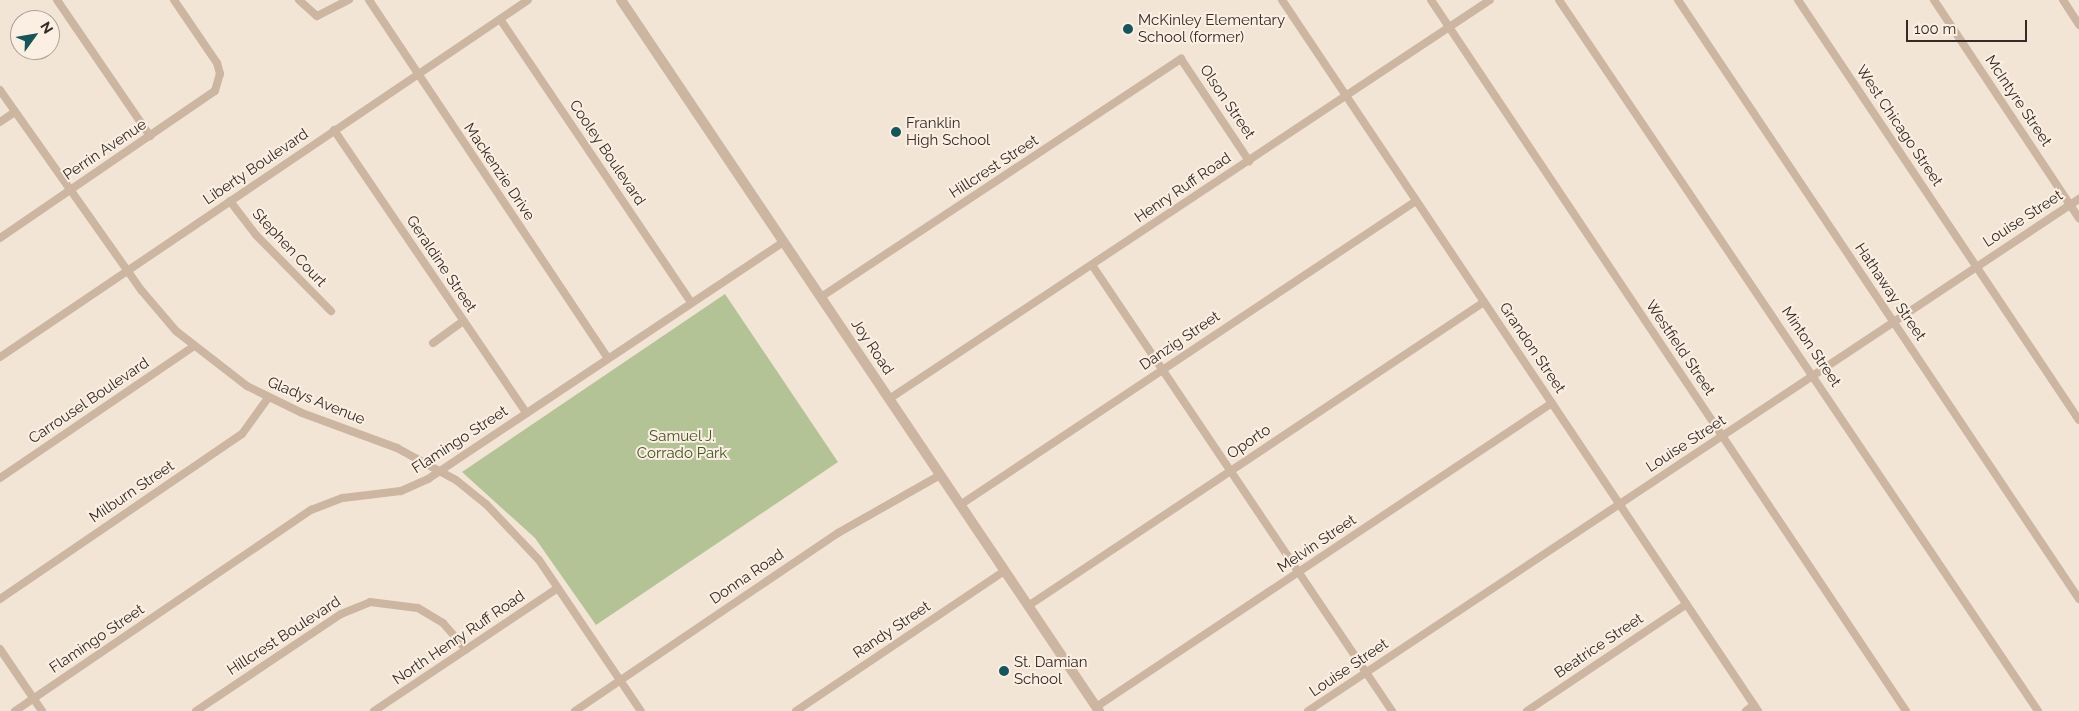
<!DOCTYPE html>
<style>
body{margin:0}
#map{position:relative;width:2079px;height:711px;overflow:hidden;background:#f3e5d6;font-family:Raleway,sans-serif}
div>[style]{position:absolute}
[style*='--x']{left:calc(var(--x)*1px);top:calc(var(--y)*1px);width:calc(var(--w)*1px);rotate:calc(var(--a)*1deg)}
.green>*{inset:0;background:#b3c395}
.minor>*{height:8px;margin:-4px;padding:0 4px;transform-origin:4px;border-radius:4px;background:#ccb5a1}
.tertiary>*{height:10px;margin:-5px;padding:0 5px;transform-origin:5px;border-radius:5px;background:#ccb5a1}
.dots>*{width:14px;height:14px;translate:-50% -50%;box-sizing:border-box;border:2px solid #faefe2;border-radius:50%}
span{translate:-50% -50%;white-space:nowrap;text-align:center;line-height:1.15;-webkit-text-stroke:4px #faefe2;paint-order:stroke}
.poi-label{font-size:15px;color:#352a25}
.left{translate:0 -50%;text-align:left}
.street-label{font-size:15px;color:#352a25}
.park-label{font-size:15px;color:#445526}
.north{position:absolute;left:10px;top:10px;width:50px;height:50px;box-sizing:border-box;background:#faefe2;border:1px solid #aba096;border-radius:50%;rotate:58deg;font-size:14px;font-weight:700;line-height:20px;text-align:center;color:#352a25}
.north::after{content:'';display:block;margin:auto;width:18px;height:22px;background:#17555a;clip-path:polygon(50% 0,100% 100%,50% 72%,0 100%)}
.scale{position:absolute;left:1906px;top:20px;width:121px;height:22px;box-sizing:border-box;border:2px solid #352a25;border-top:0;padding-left:6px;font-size:15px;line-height:18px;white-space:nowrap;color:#352a25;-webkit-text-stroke:4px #faefe2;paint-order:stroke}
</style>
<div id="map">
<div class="green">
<i style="clip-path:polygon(725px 294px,838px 462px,596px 625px,535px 538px,462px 472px)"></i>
</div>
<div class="minor">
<i style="--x:57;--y:0;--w:165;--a:55.6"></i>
<i style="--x:299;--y:0;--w:24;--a:42"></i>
<i style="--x:317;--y:16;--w:36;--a:-27"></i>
<i style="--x:369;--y:0;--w:430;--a:56.3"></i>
<i style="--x:1282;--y:0;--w:856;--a:56.2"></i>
<i style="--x:1431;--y:0;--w:855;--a:56.25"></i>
<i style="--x:1559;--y:0;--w:857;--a:56.03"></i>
<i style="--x:1678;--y:0;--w:721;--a:56.2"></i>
<i style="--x:1798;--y:0;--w:505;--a:56.22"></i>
<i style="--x:1934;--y:0;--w:262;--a:56.4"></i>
<i style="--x:2063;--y:0;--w:30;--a:57"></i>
<i style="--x:500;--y:19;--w:341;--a:56"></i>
<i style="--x:0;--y:90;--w:246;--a:54.8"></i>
<i style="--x:142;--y:291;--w:52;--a:49.6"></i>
<i style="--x:176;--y:331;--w:90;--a:37.8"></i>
<i style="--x:247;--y:386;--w:61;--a:26.1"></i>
<i style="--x:302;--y:413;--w:101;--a:20.2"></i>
<i style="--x:397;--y:448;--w:67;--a:28.5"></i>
<i style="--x:456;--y:480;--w:38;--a:39"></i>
<i style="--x:486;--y:504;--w:77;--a:46.6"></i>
<i style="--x:539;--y:560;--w:182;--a:56"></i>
<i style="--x:0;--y:122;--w:18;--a:-34"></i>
<i style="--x:334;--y:130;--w:342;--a:55.8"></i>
<i style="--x:230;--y:201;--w:43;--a:52.6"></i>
<i style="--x:256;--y:235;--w:107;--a:45.4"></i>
<i style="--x:0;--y:238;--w:260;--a:-34.4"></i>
<i style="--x:215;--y:91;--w:18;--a:-74"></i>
<i style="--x:220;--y:74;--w:11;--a:-105"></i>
<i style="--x:217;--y:63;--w:76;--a:-124.3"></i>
<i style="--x:1092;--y:265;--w:538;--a:56.07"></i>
<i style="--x:821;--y:297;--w:432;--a:-33.5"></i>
<i style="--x:1181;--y:59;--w:123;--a:56.3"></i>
<i style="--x:433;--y:343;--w:37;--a:-36"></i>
<i style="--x:0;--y:357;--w:637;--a:-34.06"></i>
<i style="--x:889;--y:399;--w:721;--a:-33.58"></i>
<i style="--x:0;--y:478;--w:233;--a:-34.2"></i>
<i style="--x:960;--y:505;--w:548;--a:-33.69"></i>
<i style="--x:0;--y:599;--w:293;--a:-34.3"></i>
<i style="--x:242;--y:434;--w:44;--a:-54.2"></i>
<i style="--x:1028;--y:606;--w:548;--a:-33.69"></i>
<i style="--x:0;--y:649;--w:75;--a:55.9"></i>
<i style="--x:1096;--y:707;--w:548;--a:-33.69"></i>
<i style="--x:15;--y:711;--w:358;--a:-34.2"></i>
<i style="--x:311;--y:510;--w:34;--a:-21"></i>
<i style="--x:343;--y:498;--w:58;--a:-6.9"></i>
<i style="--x:401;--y:491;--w:30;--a:-24"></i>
<i style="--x:428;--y:479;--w:427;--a:-33.7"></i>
<i style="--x:196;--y:711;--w:174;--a:-33.8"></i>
<i style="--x:341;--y:614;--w:31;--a:-22"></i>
<i style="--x:370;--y:602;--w:48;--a:7.1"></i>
<i style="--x:418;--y:608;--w:29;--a:31"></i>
<i style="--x:443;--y:623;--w:35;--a:49"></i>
<i style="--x:374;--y:711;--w:221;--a:-33.8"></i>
<i style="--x:575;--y:711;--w:318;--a:-34.1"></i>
<i style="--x:838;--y:533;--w:117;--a:-29.6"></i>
<i style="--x:796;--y:711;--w:251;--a:-33.9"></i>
<i style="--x:1308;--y:711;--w:926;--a:-33.59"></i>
<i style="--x:1527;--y:711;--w:192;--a:-33.8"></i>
<i style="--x:1746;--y:711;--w:10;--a:-37"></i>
</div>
<div class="tertiary">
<i style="--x:621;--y:0;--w:857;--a:56.09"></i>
</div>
<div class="dots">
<i style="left:1128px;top:29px;background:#17555a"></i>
<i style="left:896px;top:132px;background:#17555a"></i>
<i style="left:1004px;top:671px;background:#17555a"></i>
</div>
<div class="poi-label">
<span class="left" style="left:1138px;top:29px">McKinley Elementary<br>School (former)</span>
<span class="left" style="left:906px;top:132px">Franklin<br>High School</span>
<span class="left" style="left:1014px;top:671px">St. Damian<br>School</span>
</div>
<div class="street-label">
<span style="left:2018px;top:101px;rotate:56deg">McIntyre Street</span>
<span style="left:1227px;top:102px;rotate:56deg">Olson Street</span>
<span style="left:1899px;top:126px;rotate:56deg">West Chicago Street</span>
<span style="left:105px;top:150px;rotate:-34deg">Perrin Avenue</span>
<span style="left:607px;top:153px;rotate:56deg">Cooley Boulevard</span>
<span style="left:256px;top:167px;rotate:-34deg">Liberty Boulevard</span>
<span style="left:994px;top:167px;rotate:-33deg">Hillcrest Street</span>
<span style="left:499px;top:172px;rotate:56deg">Mackenzie Drive</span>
<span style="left:1183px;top:188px;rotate:-34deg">Henry Ruff Road</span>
<span style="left:2023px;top:219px;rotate:-33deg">Louise Street</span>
<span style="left:289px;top:248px;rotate:47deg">Stephen Court</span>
<span style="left:441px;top:264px;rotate:56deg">Geraldine Street</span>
<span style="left:1890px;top:292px;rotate:56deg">Hathaway Street</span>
<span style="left:1180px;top:341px;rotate:-34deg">Danzig Street</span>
<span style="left:872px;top:347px;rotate:56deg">Joy Road</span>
<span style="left:1811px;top:347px;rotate:56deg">Minton Street</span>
<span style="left:1532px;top:348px;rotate:56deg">Grandon Street</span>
<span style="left:1680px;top:348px;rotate:56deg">Westfield Street</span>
<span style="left:89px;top:401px;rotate:-34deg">Carrousel Boulevard</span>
<span style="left:316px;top:401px;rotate:22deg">Gladys Avenue</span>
<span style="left:460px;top:440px;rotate:-33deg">Flamingo Street</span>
<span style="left:1249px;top:442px;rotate:-34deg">Oporto</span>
<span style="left:1686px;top:444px;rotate:-33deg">Louise Street</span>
<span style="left:132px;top:492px;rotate:-34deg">Milburn Street</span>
<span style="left:1317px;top:544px;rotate:-34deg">Melvin Street</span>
<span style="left:747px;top:577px;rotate:-34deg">Donna Road</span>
<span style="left:892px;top:630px;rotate:-34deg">Randy Street</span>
<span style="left:284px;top:636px;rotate:-33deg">Hillcrest Boulevard</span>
<span style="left:459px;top:638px;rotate:-34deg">North Henry Ruff Road</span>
<span style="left:97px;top:639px;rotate:-34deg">Flamingo Street</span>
<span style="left:1599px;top:646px;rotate:-34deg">Beatrice Street</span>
<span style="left:1349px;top:668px;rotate:-34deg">Louise Street</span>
</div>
<div class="park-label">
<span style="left:682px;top:445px">Samuel J.<br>Corrado Park</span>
</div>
<div class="north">N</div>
<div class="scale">100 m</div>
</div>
